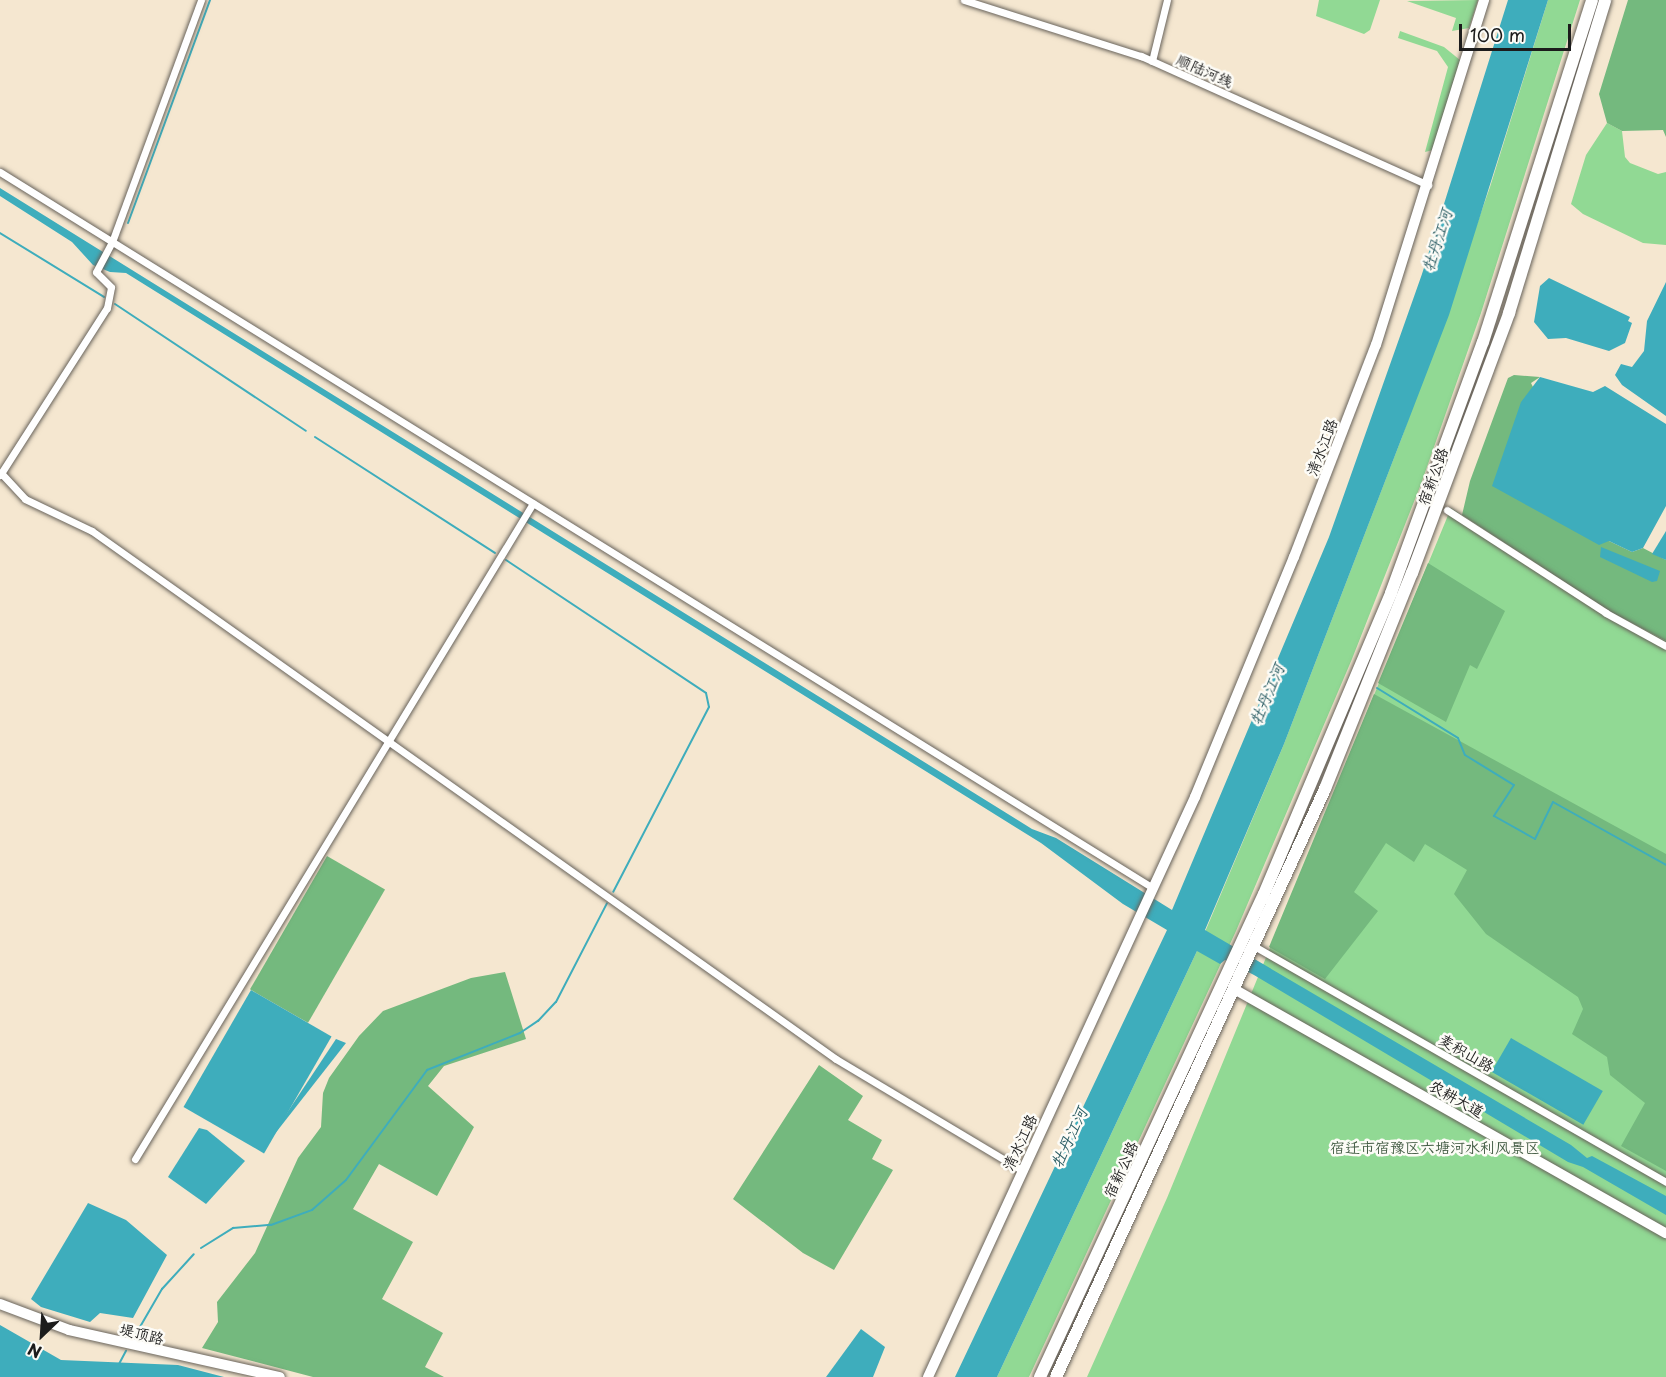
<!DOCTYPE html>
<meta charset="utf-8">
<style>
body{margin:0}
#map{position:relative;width:1666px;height:1377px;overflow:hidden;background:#f5e7d0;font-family:"Playpen Sans","LXGW WenKai TC",sans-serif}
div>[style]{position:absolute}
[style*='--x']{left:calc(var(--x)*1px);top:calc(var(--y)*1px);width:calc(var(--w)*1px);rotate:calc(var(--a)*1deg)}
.green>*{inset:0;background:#91d994}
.forest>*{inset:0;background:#74b97e;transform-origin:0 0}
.water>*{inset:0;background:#3eadbc;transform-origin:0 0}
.stream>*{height:2px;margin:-1px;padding:0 1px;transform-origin:1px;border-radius:1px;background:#3eadbc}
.roads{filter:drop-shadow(0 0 2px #68635b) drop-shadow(0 0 2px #68635b)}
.street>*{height:7px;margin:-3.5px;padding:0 3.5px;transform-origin:3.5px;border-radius:3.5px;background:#fff}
.secondary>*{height:10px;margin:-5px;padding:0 5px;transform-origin:5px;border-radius:5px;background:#fff}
.highway>*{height:12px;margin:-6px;padding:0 6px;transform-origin:6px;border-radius:6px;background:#fff}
span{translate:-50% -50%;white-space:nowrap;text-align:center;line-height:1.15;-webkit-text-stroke:5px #fdfcf7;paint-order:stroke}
.street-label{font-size:15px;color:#1c1c1c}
.park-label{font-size:15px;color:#455e46}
.water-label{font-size:16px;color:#2b5d64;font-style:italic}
.north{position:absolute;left:12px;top:1305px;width:60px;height:60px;-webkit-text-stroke:4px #fdfcf7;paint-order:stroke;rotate:205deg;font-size:16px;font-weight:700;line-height:24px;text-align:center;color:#1c1c1c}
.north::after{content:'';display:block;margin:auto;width:21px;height:27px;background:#1c1c1c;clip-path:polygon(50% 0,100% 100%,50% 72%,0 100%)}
.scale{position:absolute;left:1459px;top:24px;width:112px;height:27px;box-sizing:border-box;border:3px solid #1c1c1c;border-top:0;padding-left:8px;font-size:18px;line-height:21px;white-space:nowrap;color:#1c1c1c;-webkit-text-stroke:4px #fdfcf7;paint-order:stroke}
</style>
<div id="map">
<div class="green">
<i style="clip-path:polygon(1319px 0,1380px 0,1370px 30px,1364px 34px,1316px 16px)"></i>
<i style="clip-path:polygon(1478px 0,1469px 28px,1452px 31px,1456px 18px,1407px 1px)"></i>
<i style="clip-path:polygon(1548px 0,1580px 0,1481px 313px,1421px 484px,1352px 659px,1236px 931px,1029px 1377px,997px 1377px,1197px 951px,1284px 744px,1402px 437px,1490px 187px)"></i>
<i style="clip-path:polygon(1400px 31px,1444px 47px,1460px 60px,1433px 150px,1425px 152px,1448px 67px,1437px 51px,1398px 38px)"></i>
<i style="clip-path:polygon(1607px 123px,1622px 131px,1625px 157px,1630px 163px,1658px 174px,1666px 172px,1666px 245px,1643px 243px,1583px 214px,1571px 204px,1586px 155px)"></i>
<i style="clip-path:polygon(1451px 508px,1607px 610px,1666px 641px,1666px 1377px,1087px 1377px,1167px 1198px)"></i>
</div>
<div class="forest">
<i style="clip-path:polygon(1628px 0,1666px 0,1666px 137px,1663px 130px,1622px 131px,1607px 123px,1599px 94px)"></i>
<i style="clip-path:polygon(1514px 375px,1540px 377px,1531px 383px,1609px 541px,1632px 552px,1643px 548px,1666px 560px,1666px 641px,1607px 610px,1462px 515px,1470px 481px,1508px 378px)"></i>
<i style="clip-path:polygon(1428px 563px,1505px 611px,1477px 669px,1470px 665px,1446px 722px,1378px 683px)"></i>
<i style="clip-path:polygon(1374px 694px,1666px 854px,1666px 1171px,1621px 1146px,1645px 1103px,1610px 1075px,1607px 1057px,1572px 1034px,1583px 1009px,1578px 997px,1486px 934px,1454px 894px,1467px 870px,1425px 844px,1414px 862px,1386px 843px,1354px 892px,1378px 911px,1325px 979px,1269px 947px)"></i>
<i style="left:327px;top:856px;width:67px;height:154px;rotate:30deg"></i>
<i style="clip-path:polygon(505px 972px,526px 1039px,444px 1066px,428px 1086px,474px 1127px,437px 1196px,379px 1164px,353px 1209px,413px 1242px,382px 1299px,443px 1333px,425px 1367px,444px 1377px,313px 1377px,202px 1348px,218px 1322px,217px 1302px,255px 1253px,298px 1158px,321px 1127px,323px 1093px,329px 1078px,359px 1036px,383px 1011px,471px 978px)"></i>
<i style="clip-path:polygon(819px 1065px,863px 1096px,848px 1120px,882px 1140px,872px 1159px,893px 1170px,834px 1270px,803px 1253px,733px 1199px)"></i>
</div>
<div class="water">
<i style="clip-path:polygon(1508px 0,1548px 0,1449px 315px,1284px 744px,1205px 930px,1571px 1145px,1587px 1158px,1592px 1156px,1666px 1196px,1666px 1215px,1583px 1167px,1568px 1162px,1254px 975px,1225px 960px,1220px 964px,1197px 951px,997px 1377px,955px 1377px,1167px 930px,1123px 904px,1041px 843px,126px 273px,110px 272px,93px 265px,72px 242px,0 196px,0 188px,1032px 829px,1056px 838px,1172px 910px,1329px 537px,1422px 274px)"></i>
<i style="clip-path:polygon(1549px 278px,1630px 317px,1628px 321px,1632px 323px,1625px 343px,1609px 351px,1566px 338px,1548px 339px,1534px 322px,1540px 286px)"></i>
<i style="clip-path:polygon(1666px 282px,1666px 416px,1622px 385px,1615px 375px,1621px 364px,1632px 367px,1644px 351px,1647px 321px)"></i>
<i style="clip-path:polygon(1540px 377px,1593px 392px,1605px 386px,1666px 424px,1666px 506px,1643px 548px,1632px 552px,1609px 541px,1599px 545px,1492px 486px,1521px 402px)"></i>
<i style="clip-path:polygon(1666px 531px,1666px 560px,1652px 554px)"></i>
<i style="clip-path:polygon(1601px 547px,1660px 571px,1657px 581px,1652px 582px,1600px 557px)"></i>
<i style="left:251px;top:990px;width:93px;height:135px;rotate:30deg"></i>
<i style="left:1511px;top:1038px;width:106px;height:39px;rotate:30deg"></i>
<i style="clip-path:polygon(336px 1039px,346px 1043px,263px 1149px)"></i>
<i style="clip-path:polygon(199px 1128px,207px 1130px,245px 1161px,206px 1204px,168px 1177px)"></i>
<i style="clip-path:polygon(88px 1203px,126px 1220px,167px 1255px,133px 1318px,100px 1313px,90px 1322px,41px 1307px,31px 1299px)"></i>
<i style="clip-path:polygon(0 1325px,61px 1360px,178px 1365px,224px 1377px,0 1377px)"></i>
<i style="clip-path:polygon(861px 1329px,885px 1347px,873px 1377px,826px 1377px)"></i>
</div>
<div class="stream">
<i style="--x:128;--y:223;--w:238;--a:-69.8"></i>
<i style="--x:0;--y:233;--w:122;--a:31.6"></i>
<i style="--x:115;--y:304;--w:229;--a:33.6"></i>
<i style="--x:315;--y:437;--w:214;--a:32.8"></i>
<i style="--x:506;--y:560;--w:240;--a:33.6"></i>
<i style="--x:706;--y:693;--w:14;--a:78"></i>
<i style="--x:709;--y:707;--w:208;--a:117.4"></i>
<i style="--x:1377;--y:688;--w:95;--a:31.7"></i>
<i style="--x:1458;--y:738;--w:18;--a:68"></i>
<i style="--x:1465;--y:755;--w:57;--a:31.5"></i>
<i style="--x:1514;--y:785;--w:37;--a:123"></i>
<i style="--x:1494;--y:816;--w:47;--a:29.3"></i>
<i style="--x:1535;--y:839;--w:41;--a:-64.1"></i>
<i style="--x:1553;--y:802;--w:129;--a:29.1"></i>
<i style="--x:201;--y:1248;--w:38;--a:-32"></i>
<i style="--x:233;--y:1228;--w:38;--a:-5"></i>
<i style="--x:271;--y:1225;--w:44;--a:-20.1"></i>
<i style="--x:312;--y:1210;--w:45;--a:-41.4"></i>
<i style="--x:346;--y:1180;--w:137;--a:-53.6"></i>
<i style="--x:427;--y:1070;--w:100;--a:-21.7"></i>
<i style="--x:520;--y:1033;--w:22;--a:-34"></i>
<i style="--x:538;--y:1021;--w:26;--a:-47"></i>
<i style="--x:556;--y:1002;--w:111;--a:-62.7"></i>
<i style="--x:133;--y:1339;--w:58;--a:-59.9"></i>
<i style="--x:162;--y:1289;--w:47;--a:-47.6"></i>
<i style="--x:119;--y:1364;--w:15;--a:-62"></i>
</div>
<div class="roads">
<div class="street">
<i style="--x:964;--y:0;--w:186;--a:17.6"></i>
<i style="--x:1141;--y:56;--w:315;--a:24.2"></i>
<i style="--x:1152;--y:61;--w:63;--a:-76.2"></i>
<i style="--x:0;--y:172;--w:1357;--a:31.84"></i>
<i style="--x:1;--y:473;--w:35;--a:47"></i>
<i style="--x:25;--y:499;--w:74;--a:25.5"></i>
<i style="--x:92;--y:531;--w:912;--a:35.36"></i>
<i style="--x:836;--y:1059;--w:218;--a:30.9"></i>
<i style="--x:0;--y:475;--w:198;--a:-57.4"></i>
<i style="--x:107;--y:308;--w:21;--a:-79"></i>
<i style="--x:111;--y:287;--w:21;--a:-135"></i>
<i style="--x:96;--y:272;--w:34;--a:-62"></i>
<i style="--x:112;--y:242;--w:258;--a:-69.8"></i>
<i style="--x:1447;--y:510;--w:189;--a:32.9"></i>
<i style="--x:1606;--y:613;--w:68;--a:28.8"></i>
<i style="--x:1254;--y:946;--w:475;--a:29.8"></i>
<i style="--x:135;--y:1159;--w:767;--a:-58.75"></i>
</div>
<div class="secondary">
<i style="--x:1234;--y:989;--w:496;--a:29.5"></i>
<i style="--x:0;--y:1304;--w:74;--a:20.6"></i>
<i style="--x:69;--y:1330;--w:216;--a:12.6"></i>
<i style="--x:928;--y:1377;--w:639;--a:-65.28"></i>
<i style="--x:1195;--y:797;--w:260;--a:-67.6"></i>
<i style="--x:1294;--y:557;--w:227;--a:-68.9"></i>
<i style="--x:1376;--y:345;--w:362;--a:-72.6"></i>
</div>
<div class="highway">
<i style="--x:1040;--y:1377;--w:532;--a:-65.12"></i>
<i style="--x:1264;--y:894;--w:327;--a:-67.1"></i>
<i style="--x:1391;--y:593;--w:267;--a:-69.9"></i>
<i style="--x:1483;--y:342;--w:359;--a:-72.3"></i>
<i style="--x:1056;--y:1377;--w:647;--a:-65.42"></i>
<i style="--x:1325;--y:789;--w:233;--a:-68.1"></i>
<i style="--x:1412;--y:573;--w:278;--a:-69.5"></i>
<i style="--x:1509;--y:313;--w:327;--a:-72.9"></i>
</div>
</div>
<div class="street-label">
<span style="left:1205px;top:70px;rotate:24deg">顺陆河线</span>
<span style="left:1321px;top:447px;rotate:-69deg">清水江路</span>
<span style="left:1432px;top:476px;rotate:-70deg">宿新公路</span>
<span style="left:1467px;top:1052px;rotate:30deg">麦积山路</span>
<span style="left:1457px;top:1098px;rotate:29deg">农耕大道</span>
<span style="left:1019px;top:1142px;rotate:-65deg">清水江路</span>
<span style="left:1120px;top:1169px;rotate:-65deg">宿新公路</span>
<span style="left:142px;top:1333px;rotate:14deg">堤顶路</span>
</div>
<div class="park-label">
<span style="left:1435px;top:1147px">宿迁市宿豫区六塘河水利风景区</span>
</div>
<div class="water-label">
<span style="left:1436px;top:240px;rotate:-72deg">牡丹江河</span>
<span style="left:1266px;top:694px;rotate:-67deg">牡丹江河</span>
<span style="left:1068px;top:1137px;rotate:-65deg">牡丹江河</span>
</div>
<div class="north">N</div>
<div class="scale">100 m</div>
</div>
